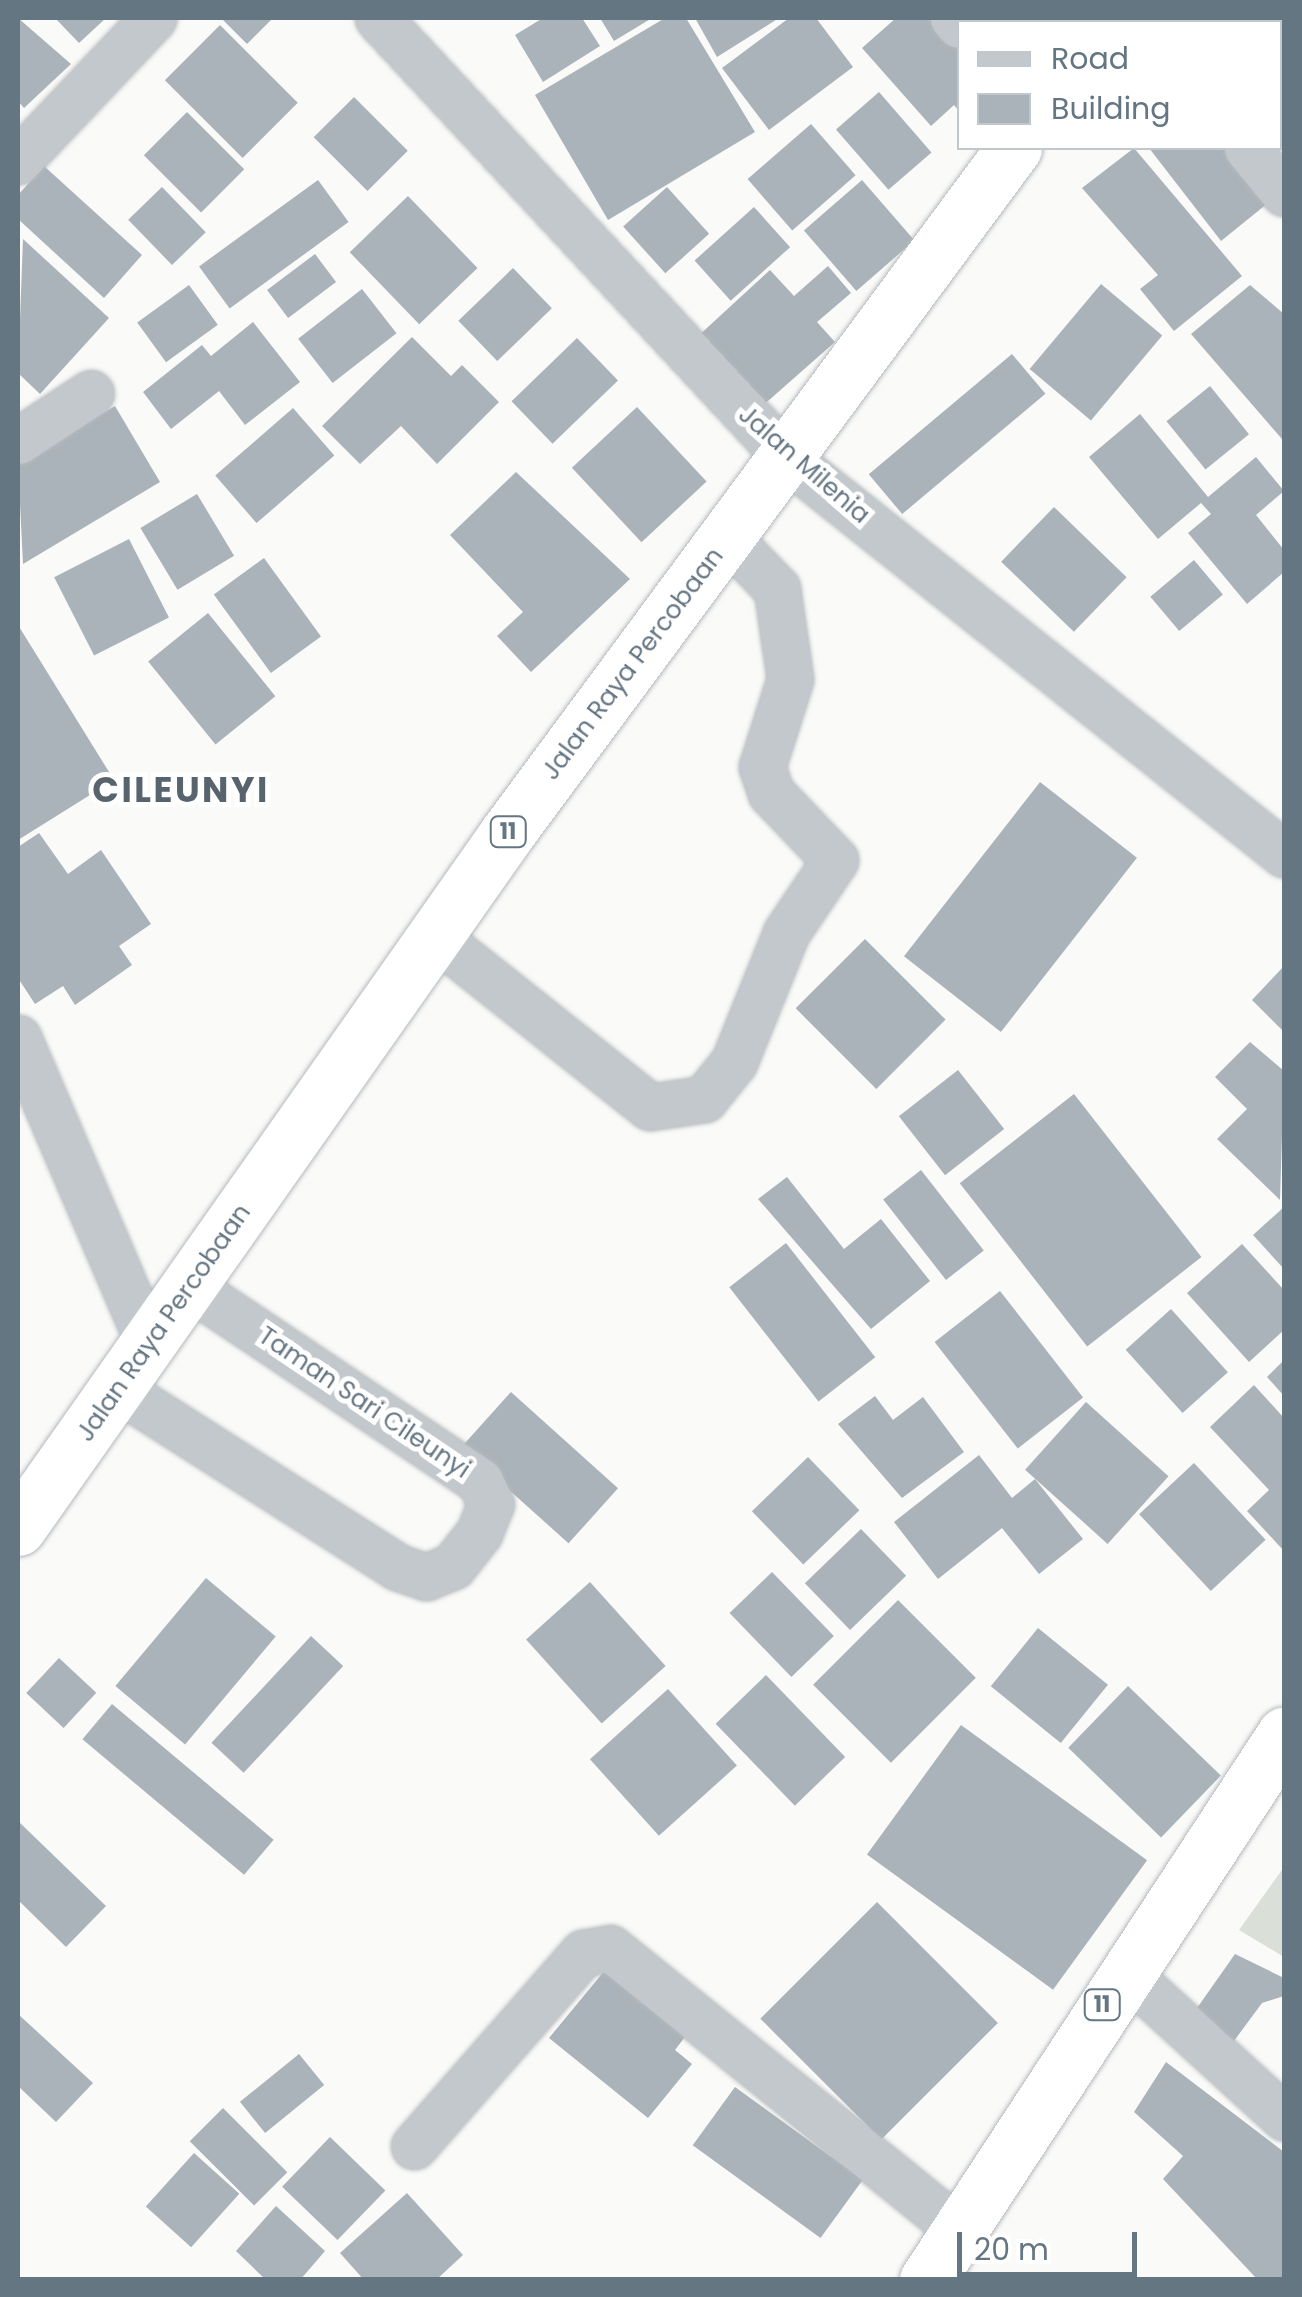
<!DOCTYPE html>
<style>
body{margin:0}
#map{position:relative;width:1302px;height:2297px;overflow:hidden;background:#fafaf8;font-family:Poppins,sans-serif}
div>[style]{position:absolute}
[style*='--x']{left:calc(var(--x)*1px);top:calc(var(--y)*1px);width:calc(var(--w)*1px);rotate:calc(var(--a)*1deg)}
.green>*{inset:0;background:#dadfd7}
.building>*{inset:0;background:#aab3b9;transform-origin:0 0}
.roads{filter:drop-shadow(0 0 2px #b4b9bd) drop-shadow(0 0 2px #b4b9bd)}
.street>*{height:45px;margin:-22.5px;padding:0 22.5px;transform-origin:22.5px;border-radius:22.5px;background:#c3c8cc}
.highway>*{height:55px;margin:-27.5px;padding:0 27.5px;transform-origin:27.5px;border-radius:27.5px;background:#fff}
span{translate:-50% -50%;white-space:nowrap;text-align:center;line-height:1.15;-webkit-text-stroke:10px #fff;paint-order:stroke}
.shield-label span{padding:2px 8px;background:#fff;border:2px solid;border-radius:8px;-webkit-text-stroke-width:0}
.shield-label{font-size:22px;color:#657683;font-weight:700}
.street-label{font-size:25px;color:#657683}
.district-label{font-size:35px;color:#57646e;font-weight:700;letter-spacing:2.5px}
.frame{position:absolute;inset:0;border:20px solid #657683;pointer-events:none}
.legend{position:absolute;left:957px;top:20px;width:325px;height:130px;box-sizing:border-box;background:#fff;border:2px solid #c1c8cd;margin:0;padding:12px 18px;list-style:none;font-size:30px;color:#657683}
.legend li{display:flex;align-items:center;gap:20px;height:50px}
.legend b{width:50px;border:2px solid #c1c8cd}
.scale{position:absolute;left:957px;top:2232px;width:180px;height:45px;box-sizing:border-box;border:5px solid #657683;border-top:0;padding-left:12px;font-size:30px;line-height:35px;white-space:nowrap;color:#657683;-webkit-text-stroke:8px #fff;paint-order:stroke}
</style>
<div id="map">
<div class="green">
<i style="clip-path:polygon(1284px 1867px,1284px 1957px,1239px 1930px)"></i>
</div>
<div class="building">
<i style="clip-path:polygon(18px 18px,71px 64px,24px 108px,18px 101px)"></i>
<i style="clip-path:polygon(55px 18px,106px 18px,79px 43px)"></i>
<i style="clip-path:polygon(221px 18px,273px 18px,247px 44px)"></i>
<i style="clip-path:polygon(543px 18px,582px 18px,600px 46px,543px 82px,515px 35px)"></i>
<i style="clip-path:polygon(600px 18px,652px 18px,614px 41px)"></i>
<i style="clip-path:polygon(665px 18px,686px 18px,755px 132px,608px 220px,535px 95px)"></i>
<i style="clip-path:polygon(695px 18px,779px 18px,717px 57px)"></i>
<i style="clip-path:polygon(789px 18px,816px 18px,853px 67px,769px 130px,722px 68px)"></i>
<i style="clip-path:polygon(896px 18px,939px 18px,959px 41px,959px 111px,954px 105px,931px 126px,862px 48px)"></i>
<i style="clip-path:polygon(989px 18px,1084px 18px,1086px 20px,993px 22px)"></i>
<i style="clip-path:polygon(1284px 22px,1284px 110px,1280px 103px)"></i>
<i style="left:220px;top:25px;width:110px;height:78px;rotate:45deg"></i>
<i style="left:879px;top:92px;width:80px;height:57px;rotate:49deg"></i>
<i style="left:354px;top:97px;width:76px;height:57px;rotate:45deg"></i>
<i style="left:187px;top:112px;width:81px;height:61px;rotate:45deg"></i>
<i style="left:811px;top:124px;width:68px;height:84px;rotate:49deg"></i>
<i style="clip-path:polygon(1134px 148px,1242px 276px,1174px 331px,1140px 289px,1158px 275px,1082px 188px)"></i>
<i style="clip-path:polygon(1149px 148px,1227px 148px,1273px 199px,1221px 241px)"></i>
<i style="clip-path:polygon(44px 166px,142px 255px,104px 298px,18px 219px,18px 195px)"></i>
<i style="left:318px;top:180px;width:52px;height:147px;rotate:54deg"></i>
<i style="left:862px;top:180px;width:80px;height:77px;rotate:49deg"></i>
<i style="left:162px;top:187px;width:63px;height:47px;rotate:46deg"></i>
<i style="left:667px;top:187px;width:63px;height:59px;rotate:48deg"></i>
<i style="left:408px;top:196px;width:100px;height:81px;rotate:46deg"></i>
<i style="left:754px;top:207px;width:54px;height:80px;rotate:48deg"></i>
<i style="clip-path:polygon(23px 239px,109px 318px,40px 394px,18px 373px)"></i>
<i style="left:315px;top:254px;width:35px;height:60px;rotate:53deg"></i>
<i style="clip-path:polygon(828px 266px,851px 293px,817px 322px,835px 342px,759px 409px,696px 338px,770px 270px,794px 296px)"></i>
<i style="left:513px;top:268px;width:56px;height:76px;rotate:46deg"></i>
<i style="left:1101px;top:284px;width:80px;height:111px;rotate:40deg"></i>
<i style="left:189px;top:285px;width:49px;height:64px;rotate:54deg"></i>
<i style="clip-path:polygon(1250px 285px,1284px 314px,1282px 439px,1191px 334px)"></i>
<i style="left:362px;top:289px;width:56px;height:81px;rotate:52deg"></i>
<i style="clip-path:polygon(253px 322px,300px 382px,245px 425px,219px 391px,171px 429px,143px 392px,202px 345px,211px 356px)"></i>
<i style="clip-path:polygon(412px 337px,451px 376px,462px 365px,499px 402px,437px 464px,401px 426px,360px 464px,322px 426px)"></i>
<i style="left:577px;top:338px;width:59px;height:91px;rotate:46deg"></i>
<i style="left:1012px;top:354px;width:52px;height:187px;rotate:50deg"></i>
<i style="left:1210px;top:386px;width:62px;height:56px;rotate:51deg"></i>
<i style="clip-path:polygon(115px 406px,160px 482px,23px 564px,18px 463px)"></i>
<i style="left:637px;top:407px;width:102px;height:89px;rotate:47deg"></i>
<i style="left:293px;top:408px;width:63px;height:103px;rotate:49deg"></i>
<i style="clip-path:polygon(1140px 414px,1208px 497px,1256px 457px,1284px 491px,1256px 515px,1284px 550px,1284px 572px,1247px 604px,1188px 533px,1211px 514px,1201px 503px,1158px 539px,1089px 457px)"></i>
<i style="clip-path:polygon(516px 472px,630px 579px,531px 672px,497px 636px,523px 612px,450px 535px)"></i>
<i style="left:197px;top:494px;width:72px;height:66px;rotate:59deg"></i>
<i style="left:1054px;top:507px;width:101px;height:76px;rotate:44deg"></i>
<i style="left:129px;top:539px;width:88px;height:84px;rotate:63deg"></i>
<i style="left:264px;top:558px;width:97px;height:62px;rotate:54deg"></i>
<i style="left:1194px;top:560px;width:45px;height:57px;rotate:50deg"></i>
<i style="left:208px;top:613px;width:107px;height:77px;rotate:51deg"></i>
<i style="clip-path:polygon(18px 625px,114px 780px,18px 840px)"></i>
<i style="left:1040px;top:782px;width:123px;height:221px;rotate:38deg"></i>
<i style="clip-path:polygon(39px 833px,68px 874px,101px 850px,151px 924px,119px 946px,132px 965px,75px 1005px,63px 986px,35px 1004px,18px 978px,18px 847px)"></i>
<i style="left:865px;top:939px;width:114px;height:98px;rotate:45deg"></i>
<i style="clip-path:polygon(1284px 966px,1284px 1032px,1252px 1000px)"></i>
<i style="clip-path:polygon(1250px 1042px,1284px 1071px,1280px 1200px,1217px 1139px,1247px 1109px,1215px 1077px)"></i>
<i style="left:958px;top:1070px;width:75px;height:75px;rotate:52deg"></i>
<i style="left:1074px;top:1094px;width:207px;height:145px;rotate:52deg"></i>
<i style="left:921px;top:1170px;width:102px;height:48px;rotate:52deg"></i>
<i style="clip-path:polygon(787px 1177px,844px 1249px,881px 1219px,930px 1281px,871px 1329px,758px 1199px)"></i>
<i style="clip-path:polygon(1284px 1207px,1284px 1269px,1253px 1235px)"></i>
<i style="left:786px;top:1243px;width:145px;height:72px;rotate:52deg"></i>
<i style="clip-path:polygon(1242px 1244px,1284px 1290px,1284px 1330px,1249px 1362px,1187px 1293px)"></i>
<i style="left:1000px;top:1291px;width:135px;height:83px;rotate:52deg"></i>
<i style="left:1171px;top:1309px;width:85px;height:61px;rotate:48deg"></i>
<i style="clip-path:polygon(1284px 1360px,1284px 1396px,1267px 1377px)"></i>
<i style="clip-path:polygon(1254px 1385px,1284px 1418px,1284px 1551px,1247px 1511px,1269px 1490px,1210px 1427px)"></i>
<i style="left:511px;top:1392px;width:144px;height:74px;rotate:42deg"></i>
<i style="clip-path:polygon(875px 1396px,893px 1420px,923px 1397px,964px 1452px,902px 1498px,838px 1424px)"></i>
<i style="left:1086px;top:1402px;width:111px;height:91px;rotate:42deg"></i>
<i style="clip-path:polygon(979px 1455px,1012px 1498px,1035px 1479px,1083px 1539px,1039px 1574px,1002px 1528px,938px 1579px,894px 1522px)"></i>
<i style="left:808px;top:1457px;width:74px;height:78px;rotate:46deg"></i>
<i style="left:1194px;top:1463px;width:105px;height:75px;rotate:47deg"></i>
<i style="left:861px;top:1529px;width:65px;height:78px;rotate:46deg"></i>
<i style="left:772px;top:1572px;width:89px;height:59px;rotate:46deg"></i>
<i style="left:206px;top:1578px;width:91px;height:141px;rotate:40deg"></i>
<i style="left:590px;top:1582px;width:113px;height:86px;rotate:48deg"></i>
<i style="left:898px;top:1600px;width:110px;height:120px;rotate:45deg"></i>
<i style="left:1038px;top:1628px;width:90px;height:75px;rotate:39deg"></i>
<i style="left:311px;top:1636px;width:44px;height:146px;rotate:43deg"></i>
<i style="left:59px;top:1658px;width:51px;height:48px;rotate:43deg"></i>
<i style="left:766px;top:1675px;width:114px;height:70px;rotate:46deg"></i>
<i style="left:1128px;top:1686px;width:129px;height:86px;rotate:44deg"></i>
<i style="left:668px;top:1689px;width:103px;height:105px;rotate:48deg"></i>
<i style="left:112px;top:1704px;width:211px;height:46px;rotate:40deg"></i>
<i style="left:961px;top:1725px;width:230px;height:160px;rotate:36deg"></i>
<i style="clip-path:polygon(18px 1821px,106px 1906px,66px 1947px,18px 1900px)"></i>
<i style="left:877px;top:1902px;width:171px;height:165px;rotate:45deg"></i>
<i style="clip-path:polygon(1235px 1954px,1284px 1978px,1284px 1996px,1262px 2003px,1231px 2045px,1190px 2018px)"></i>
<i style="clip-path:polygon(610px 1964px,691px 2029px,675px 2050px,692px 2064px,648px 2118px,549px 2038px)"></i>
<i style="clip-path:polygon(18px 2014px,93px 2083px,56px 2122px,18px 2086px)"></i>
<i style="left:299px;top:2054px;width:40px;height:76px;rotate:51deg"></i>
<i style="clip-path:polygon(1166px 2062px,1284px 2152px,1284px 2280px,1257px 2279px,1163px 2179px,1183px 2156px,1134px 2112px)"></i>
<i style="left:735px;top:2087px;width:158px;height:72px;rotate:36deg"></i>
<i style="left:223px;top:2108px;width:91px;height:47px;rotate:45deg"></i>
<i style="left:330px;top:2137px;width:77px;height:69px;rotate:44deg"></i>
<i style="left:194px;top:2153px;width:61px;height:72px;rotate:42deg"></i>
<i style="clip-path:polygon(407px 2193px,463px 2255px,436px 2280px,364px 2280px,340px 2253px)"></i>
<i style="clip-path:polygon(276px 2206px,325px 2251px,300px 2280px,266px 2280px,236px 2251px)"></i>
</div>
<div class="roads">
<div class="street">
<i style="--x:378;--y:18;--w:604;--a:47.08"></i>
<i style="--x:789;--y:460;--w:633;--a:38.52"></i>
<i style="--x:953;--y:18;--w:9;--a:49"></i>
<i style="--x:1247;--y:148;--w:58;--a:50.6"></i>
<i style="--x:18;--y:161;--w:197;--a:-46.6"></i>
<i style="--x:18;--y:441;--w:87;--a:-33.3"></i>
<i style="--x:436;--y:937;--w:273;--a:38.5"></i>
<i style="--x:650;--y:1107;--w:55;--a:-8.4"></i>
<i style="--x:704;--y:1099;--w:48;--a:-51"></i>
<i style="--x:734;--y:1062;--w:139;--a:-68"></i>
<i style="--x:786;--y:933;--w:88;--a:-56.1"></i>
<i style="--x:835;--y:860;--w:93;--a:-133.7"></i>
<i style="--x:771;--y:793;--w:28;--a:-109"></i>
<i style="--x:762;--y:767;--w:92;--a:-72.3"></i>
<i style="--x:790;--y:679;--w:34;--a:-98"></i>
<i style="--x:785;--y:645;--w:57;--a:-98.1"></i>
<i style="--x:777;--y:589;--w:72;--a:-133.9"></i>
<i style="--x:18;--y:1038;--w:332;--a:66.8"></i>
<i style="--x:118;--y:1389;--w:331;--a:32.5"></i>
<i style="--x:397;--y:1567;--w:31;--a:19"></i>
<i style="--x:426;--y:1577;--w:29;--a:-22"></i>
<i style="--x:453;--y:1566;--w:42;--a:-51.8"></i>
<i style="--x:479;--y:1533;--w:31;--a:-68"></i>
<i style="--x:491;--y:1504;--w:25;--a:-116"></i>
<i style="--x:480;--y:1481;--w:350;--a:-146.2"></i>
<i style="--x:1124;--y:1971;--w:217;--a:42.4"></i>
<i style="--x:414;--y:2146;--w:257;--a:-48.8"></i>
<i style="--x:583;--y:1953;--w:27;--a:-10"></i>
<i style="--x:610;--y:1948;--w:449;--a:38.9"></i>
</div>
<div class="highway">
<i style="--x:1126;--y:22;--w:6;--a:-39"></i>
<i style="--x:18;--y:1528;--w:851;--a:-54.85"></i>
<i style="--x:508;--y:832;--w:851;--a:-53.51"></i>
<i style="--x:927;--y:2280;--w:652;--a:-56.77"></i>
</div>
</div>
<div class="shield-label">
<span style="left:508px;top:832px">11</span>
<span style="left:1102px;top:2005px">11</span>
</div>
<div class="street-label">
<span style="left:804px;top:465px;rotate:41deg">Jalan Milenia</span>
<span style="left:633px;top:664px;rotate:-53deg">Jalan Raya Percobaan</span>
<span style="left:164px;top:1323px;rotate:-55deg">Jalan Raya Percobaan</span>
<span style="left:364px;top:1403px;rotate:34deg">Taman Sari Cileunyi</span>
</div>
<div class="district-label">
<span style="left:181px;top:790px">CILEUNYI</span>
</div>
<div class="frame"></div>
<ul class="legend">
<li><b style="height:12px;background:#c3c8cc"></b>Road</li>
<li><b style="height:28px;background:#aab3b9"></b>Building</li>
</ul>
<div class="scale">20 m</div>
</div>
